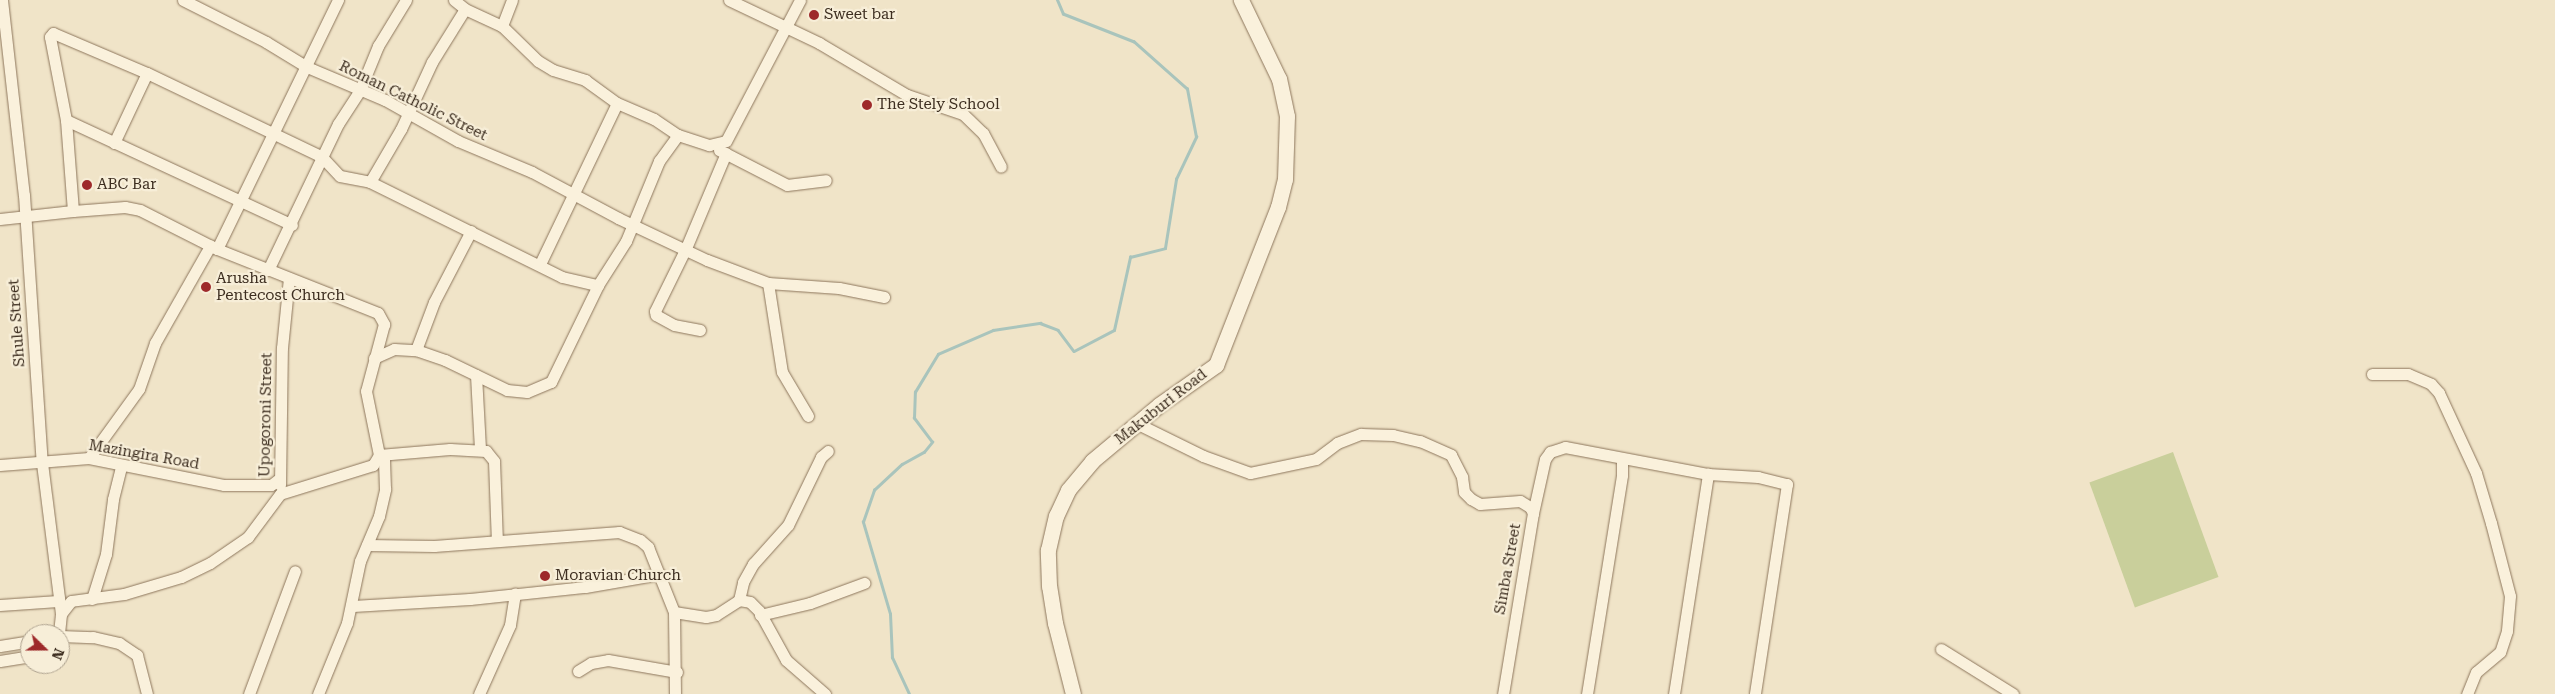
<!DOCTYPE html>
<style>
body{margin:0}
#map{position:relative;width:2555px;height:694px;overflow:hidden;background:#f0e4c8;font-family:"Roboto Serif",serif}
div>[style]{position:absolute}
[style*='--x']{left:calc(var(--x)*1px);top:calc(var(--y)*1px);width:calc(var(--w)*1px);rotate:calc(var(--a)*1deg)}
.green>*{inset:0;background:#c9cf9b;transform-origin:0 0}
.stream>*{height:2.5px;margin:-1.25px;padding:0 1.25px;transform-origin:1.25px;border-radius:1.25px;background:#a9c4bc}
.roads{filter:drop-shadow(0 0 1px #8d765c) drop-shadow(0 0 1px #8d765c)}
.street>*{height:11px;margin:-5.5px;padding:0 5.5px;transform-origin:5.5px;border-radius:5.5px;background:#faf1dc}
.secondary>*{height:15px;margin:-7.5px;padding:0 7.5px;transform-origin:7.5px;border-radius:7.5px;background:#faf1dc}
.dots>*{width:14px;height:14px;translate:-50% -50%;box-sizing:border-box;border:2px solid #f7eed8;border-radius:50%}
span{translate:-50% -50%;white-space:nowrap;text-align:center;line-height:1.15;-webkit-text-stroke:4.5px #f7eed8;paint-order:stroke}
.poi-label{font-size:15px;color:#3d2e20}
.left{translate:0 -50%;text-align:left}
.street-label{font-size:15px;color:#3d2e20}
.north{position:absolute;left:20px;top:624px;width:50px;height:50px;box-sizing:border-box;background:#f7eed8;border:1px solid #ada18e;border-radius:50%;rotate:112deg;font-size:14px;font-weight:700;line-height:20px;text-align:center;color:#3d2e20}
.north::after{content:'';display:block;margin:auto;width:18px;height:22px;background:#9e2a2b;clip-path:polygon(50% 0,100% 100%,50% 72%,0 100%)}
</style>
<div id="map">
<div class="green">
<i style="left:2173px;top:452px;width:133px;height:89px;rotate:70deg"></i>
</div>
<div class="stream">
<i style="--x:909;--y:694;--w:40;--a:-115"></i>
<i style="--x:892;--y:658;--w:44;--a:-92.6"></i>
<i style="--x:890;--y:614;--w:96;--a:-106.4"></i>
<i style="--x:863;--y:522;--w:34;--a:-71"></i>
<i style="--x:874;--y:490;--w:38;--a:-43"></i>
<i style="--x:902;--y:464;--w:25;--a:-29"></i>
<i style="--x:924;--y:452;--w:13;--a:-51"></i>
<i style="--x:932;--y:442;--w:30;--a:-127"></i>
<i style="--x:914;--y:418;--w:26;--a:-88"></i>
<i style="--x:915;--y:392;--w:44;--a:-58.8"></i>
<i style="--x:938;--y:354;--w:60;--a:-23.6"></i>
<i style="--x:993;--y:330;--w:48;--a:-8.5"></i>
<i style="--x:1040;--y:323;--w:19;--a:21"></i>
<i style="--x:1058;--y:330;--w:26;--a:53"></i>
<i style="--x:1074;--y:351;--w:45;--a:-27.7"></i>
<i style="--x:1114;--y:330;--w:75;--a:-77.6"></i>
<i style="--x:1130;--y:257;--w:36;--a:-14"></i>
<i style="--x:1165;--y:248;--w:70;--a:-80.9"></i>
<i style="--x:1176;--y:179;--w:47;--a:-64.5"></i>
<i style="--x:1196;--y:137;--w:49;--a:-100.6"></i>
<i style="--x:1187;--y:89;--w:71;--a:-138.4"></i>
<i style="--x:1134;--y:42;--w:76;--a:-158.5"></i>
<i style="--x:1063;--y:14;--w:15;--a:-113"></i>
</div>
<div class="roads">
<div class="street">
<i style="--x:2;--y:0;--w:196;--a:83.6"></i>
<i style="--x:24;--y:195;--w:269;--a:86.2"></i>
<i style="--x:42;--y:463;--w:152;--a:82.8"></i>
<i style="--x:183;--y:0;--w:93;--a:26.8"></i>
<i style="--x:266;--y:42;--w:48;--a:31.4"></i>
<i style="--x:307;--y:67;--w:85;--a:22.9"></i>
<i style="--x:385;--y:100;--w:84;--a:29.3"></i>
<i style="--x:458;--y:141;--w:80;--a:22.7"></i>
<i style="--x:532;--y:172;--w:98;--a:28.1"></i>
<i style="--x:618;--y:218;--w:98;--a:25.3"></i>
<i style="--x:707;--y:260;--w:65;--a:20.7"></i>
<i style="--x:768;--y:283;--w:71;--a:4"></i>
<i style="--x:839;--y:288;--w:46;--a:11.3"></i>
<i style="--x:454;--y:0;--w:14;--a:39"></i>
<i style="--x:465;--y:9;--w:41;--a:24.7"></i>
<i style="--x:512;--y:0;--w:28;--a:111"></i>
<i style="--x:502;--y:26;--w:50;--a:44.2"></i>
<i style="--x:538;--y:61;--w:17;--a:31"></i>
<i style="--x:553;--y:70;--w:34;--a:17"></i>
<i style="--x:585;--y:80;--w:39;--a:36"></i>
<i style="--x:617;--y:103;--w:40;--a:23.4"></i>
<i style="--x:654;--y:119;--w:29;--a:34"></i>
<i style="--x:729;--y:0;--w:100;--a:25.5"></i>
<i style="--x:819;--y:43;--w:102;--a:30.6"></i>
<i style="--x:907;--y:95;--w:59;--a:18.7"></i>
<i style="--x:963;--y:114;--w:28;--a:44"></i>
<i style="--x:983;--y:133;--w:38;--a:62"></i>
<i style="--x:66;--y:120;--w:249;--a:24.9"></i>
<i style="--x:114;--y:143;--w:77;--a:-64.8"></i>
<i style="--x:719;--y:150;--w:76;--a:27.2"></i>
<i style="--x:787;--y:185;--w:39;--a:-7"></i>
<i style="--x:370;--y:182;--w:61;--a:-59.7"></i>
<i style="--x:401;--y:129;--w:74;--a:-65.2"></i>
<i style="--x:432;--y:62;--w:62;--a:-58.1"></i>
<i style="--x:73;--y:211;--w:91;--a:-94.4"></i>
<i style="--x:66;--y:120;--w:85;--a:-100.9"></i>
<i style="--x:50;--y:37;--w:5;--a:-53"></i>
<i style="--x:53;--y:33;--w:102;--a:23.1"></i>
<i style="--x:147;--y:73;--w:194;--a:25.6"></i>
<i style="--x:322;--y:157;--w:26;--a:47"></i>
<i style="--x:340;--y:176;--w:31;--a:11"></i>
<i style="--x:370;--y:182;--w:214;--a:26.3"></i>
<i style="--x:562;--y:277;--w:37;--a:13"></i>
<i style="--x:0;--y:219;--w:73;--a:-6.3"></i>
<i style="--x:73;--y:211;--w:52;--a:-4.4"></i>
<i style="--x:125;--y:207;--w:15;--a:11"></i>
<i style="--x:140;--y:210;--w:86;--a:26.9"></i>
<i style="--x:217;--y:249;--w:173;--a:21.7"></i>
<i style="--x:378;--y:313;--w:13;--a:61"></i>
<i style="--x:384;--y:324;--w:69;--a:105"></i>
<i style="--x:366;--y:391;--w:65;--a:78.5"></i>
<i style="--x:379;--y:455;--w:12;--a:121"></i>
<i style="--x:373;--y:465;--w:97;--a:162.7"></i>
<i style="--x:280;--y:494;--w:54;--a:126.7"></i>
<i style="--x:248;--y:537;--w:46;--a:145.6"></i>
<i style="--x:210;--y:563;--w:32;--a:154"></i>
<i style="--x:181;--y:577;--w:59;--a:163.4"></i>
<i style="--x:124;--y:594;--w:53;--a:172.5"></i>
<i style="--x:71;--y:601;--w:16;--a:128"></i>
<i style="--x:61;--y:614;--w:20;--a:96"></i>
<i style="--x:217;--y:249;--w:277;--a:-64.1"></i>
<i style="--x:540;--y:264;--w:178;--a:-64.4"></i>
<i style="--x:268;--y:270;--w:162;--a:-64.4"></i>
<i style="--x:338;--y:124;--w:40;--a:-57.1"></i>
<i style="--x:360;--y:90;--w:48;--a:-67.8"></i>
<i style="--x:378;--y:46;--w:54;--a:-58.7"></i>
<i style="--x:768;--y:283;--w:90;--a:81.1"></i>
<i style="--x:782;--y:372;--w:51;--a:59.4"></i>
<i style="--x:700;--y:330;--w:26;--a:-169"></i>
<i style="--x:674;--y:325;--w:21;--a:-151"></i>
<i style="--x:656;--y:315;--w:4;--a:-104"></i>
<i style="--x:655;--y:311;--w:70;--a:-63.8"></i>
<i style="--x:686;--y:248;--w:103;--a:-67.2"></i>
<i style="--x:416;--y:350;--w:51;--a:-69.4"></i>
<i style="--x:434;--y:302;--w:80;--a:-62.5"></i>
<i style="--x:374;--y:358;--w:22;--a:-24"></i>
<i style="--x:394;--y:349;--w:22;--a:3"></i>
<i style="--x:416;--y:350;--w:31;--a:19"></i>
<i style="--x:445;--y:360;--w:69;--a:25.8"></i>
<i style="--x:507;--y:390;--w:20;--a:6"></i>
<i style="--x:527;--y:392;--w:26;--a:-23"></i>
<i style="--x:551;--y:382;--w:108;--a:-64.1"></i>
<i style="--x:598;--y:285;--w:52;--a:-57.5"></i>
<i style="--x:626;--y:241;--w:87;--a:-67.6"></i>
<i style="--x:659;--y:161;--w:32;--a:-54"></i>
<i style="--x:678;--y:135;--w:33;--a:18"></i>
<i style="--x:709;--y:145;--w:17;--a:-13"></i>
<i style="--x:726;--y:141;--w:159;--a:-62.3"></i>
<i style="--x:2372;--y:374;--w:36;--a:0"></i>
<i style="--x:2408;--y:374;--w:25;--a:23"></i>
<i style="--x:2431;--y:384;--w:12;--a:48"></i>
<i style="--x:2439;--y:393;--w:88;--a:65.2"></i>
<i style="--x:2476;--y:473;--w:52;--a:73.3"></i>
<i style="--x:2491;--y:523;--w:75;--a:75.4"></i>
<i style="--x:2510;--y:596;--w:35;--a:95"></i>
<i style="--x:2507;--y:631;--w:22;--a:108"></i>
<i style="--x:2500;--y:652;--w:31;--a:140"></i>
<i style="--x:2476;--y:672;--w:24;--a:112"></i>
<i style="--x:476;--y:375;--w:75;--a:86.9"></i>
<i style="--x:1138;--y:424;--w:72;--a:26.2"></i>
<i style="--x:1203;--y:456;--w:50;--a:19.9"></i>
<i style="--x:1250;--y:473;--w:67;--a:-12"></i>
<i style="--x:1316;--y:459;--w:26;--a:-37"></i>
<i style="--x:1337;--y:443;--w:26;--a:-21"></i>
<i style="--x:1361;--y:434;--w:32;--a:2"></i>
<i style="--x:1393;--y:435;--w:28;--a:13"></i>
<i style="--x:1420;--y:441;--w:34;--a:24"></i>
<i style="--x:1451;--y:455;--w:25;--a:63"></i>
<i style="--x:1462;--y:477;--w:15;--a:82"></i>
<i style="--x:1464;--y:492;--w:10;--a:45"></i>
<i style="--x:1471;--y:499;--w:10;--a:29"></i>
<i style="--x:1480;--y:504;--w:40;--a:-4.3"></i>
<i style="--x:1520;--y:501;--w:12;--a:31"></i>
<i style="--x:1530;--y:507;--w:7;--a:63"></i>
<i style="--x:1533;--y:513;--w:183;--a:99.4"></i>
<i style="--x:379;--y:455;--w:71;--a:-4.8"></i>
<i style="--x:450;--y:449;--w:36;--a:3"></i>
<i style="--x:486;--y:451;--w:13;--a:51"></i>
<i style="--x:494;--y:461;--w:80;--a:87.9"></i>
<i style="--x:89;--y:458;--w:85;--a:-54.1"></i>
<i style="--x:139;--y:389;--w:49;--a:-70.8"></i>
<i style="--x:155;--y:343;--w:112;--a:-60.4"></i>
<i style="--x:0;--y:465;--w:89;--a:-4.5"></i>
<i style="--x:89;--y:458;--w:138;--a:11.3"></i>
<i style="--x:224;--y:485;--w:47;--a:0"></i>
<i style="--x:271;--y:485;--w:11;--a:-38"></i>
<i style="--x:280;--y:485;--w:137;--a:-89.2"></i>
<i style="--x:282;--y:348;--w:70;--a:-84.3"></i>
<i style="--x:1533;--y:513;--w:55;--a:-77.5"></i>
<i style="--x:1545;--y:459;--w:9;--a:-54"></i>
<i style="--x:1550;--y:452;--w:16;--a:-18"></i>
<i style="--x:1565;--y:447;--w:146;--a:10.7"></i>
<i style="--x:1708;--y:474;--w:50;--a:3.4"></i>
<i style="--x:1758;--y:477;--w:30;--a:14"></i>
<i style="--x:1787;--y:484;--w:212;--a:98.7"></i>
<i style="--x:367;--y:545;--w:67;--a:0.9"></i>
<i style="--x:434;--y:546;--w:186;--a:-4.3"></i>
<i style="--x:619;--y:532;--w:22;--a:21"></i>
<i style="--x:640;--y:540;--w:11;--a:41"></i>
<i style="--x:648;--y:547;--w:70;--a:68.2"></i>
<i style="--x:674;--y:612;--w:82;--a:89.3"></i>
<i style="--x:92;--y:599;--w:47;--a:-72.7"></i>
<i style="--x:106;--y:554;--w:55;--a:-82.7"></i>
<i style="--x:113;--y:499;--w:33;--a:-76"></i>
<i style="--x:739;--y:600;--w:18;--a:-77"></i>
<i style="--x:743;--y:582;--w:21;--a:-61"></i>
<i style="--x:753;--y:564;--w:52;--a:-48.1"></i>
<i style="--x:788;--y:525;--w:76;--a:-64.1"></i>
<i style="--x:821;--y:457;--w:9;--a:-41"></i>
<i style="--x:0;--y:605;--w:58;--a:-3.9"></i>
<i style="--x:353;--y:606;--w:117;--a:-3.4"></i>
<i style="--x:470;--y:599;--w:116;--a:-6"></i>
<i style="--x:585;--y:587;--w:76;--a:-9.8"></i>
<i style="--x:674;--y:612;--w:32;--a:9"></i>
<i style="--x:706;--y:617;--w:10;--a:-11"></i>
<i style="--x:716;--y:615;--w:27;--a:-33"></i>
<i style="--x:739;--y:600;--w:11;--a:10"></i>
<i style="--x:750;--y:602;--w:13;--a:45"></i>
<i style="--x:759;--y:611;--w:56;--a:61.1"></i>
<i style="--x:786;--y:660;--w:52;--a:41.1"></i>
<i style="--x:760;--y:615;--w:51;--a:-13.5"></i>
<i style="--x:810;--y:603;--w:58;--a:-20.3"></i>
<i style="--x:60;--y:636;--w:33;--a:2"></i>
<i style="--x:93;--y:637;--w:27;--a:13"></i>
<i style="--x:119;--y:643;--w:22;--a:34"></i>
<i style="--x:137;--y:655;--w:40;--a:75.6"></i>
<i style="--x:0;--y:646;--w:30;--a:-9"></i>
<i style="--x:1941;--y:649;--w:85;--a:32"></i>
<i style="--x:0;--y:661;--w:30;--a:-9"></i>
<i style="--x:578;--y:671;--w:15;--a:-32"></i>
<i style="--x:591;--y:663;--w:17;--a:-10"></i>
<i style="--x:608;--y:660;--w:70;--a:9.9"></i>
<i style="--x:249;--y:694;--w:131;--a:-69.5"></i>
<i style="--x:318;--y:694;--w:77;--a:-67.8"></i>
<i style="--x:347;--y:623;--w:63;--a:-78.2"></i>
<i style="--x:360;--y:561;--w:49;--a:-67.1"></i>
<i style="--x:379;--y:516;--w:28;--a:-77"></i>
<i style="--x:385;--y:489;--w:34;--a:-92"></i>
<i style="--x:479;--y:694;--w:76;--a:-65.8"></i>
<i style="--x:510;--y:625;--w:32;--a:-81"></i>
<i style="--x:1587;--y:694;--w:222;--a:-80.9"></i>
<i style="--x:1622;--y:475;--w:16;--a:-90"></i>
<i style="--x:1674;--y:694;--w:223;--a:-81.2"></i>
</div>
<div class="secondary">
<i style="--x:1073;--y:694;--w:73;--a:-104.2"></i>
<i style="--x:1055;--y:623;--w:37;--a:-99"></i>
<i style="--x:1049;--y:586;--w:36;--a:-92"></i>
<i style="--x:1048;--y:550;--w:35;--a:-77"></i>
<i style="--x:1056;--y:516;--w:29;--a:-65"></i>
<i style="--x:1068;--y:490;--w:38;--a:-50"></i>
<i style="--x:1092;--y:461;--w:87;--a:-39.9"></i>
<i style="--x:1159;--y:405;--w:70;--a:-35.1"></i>
<i style="--x:1216;--y:365;--w:170;--a:-68.6"></i>
<i style="--x:1278;--y:207;--w:29;--a:-76"></i>
<i style="--x:1285;--y:179;--w:63;--a:-88.2"></i>
<i style="--x:1287;--y:116;--w:38;--a:-102"></i>
<i style="--x:1279;--y:79;--w:88;--a:-115.7"></i>
</div>
</div>
<div class="dots">
<i style="left:814px;top:15px;background:#9e2a2b"></i>
<i style="left:867px;top:105px;background:#9e2a2b"></i>
<i style="left:87px;top:185px;background:#9e2a2b"></i>
<i style="left:206px;top:287px;background:#9e2a2b"></i>
<i style="left:545px;top:576px;background:#9e2a2b"></i>
</div>
<div class="poi-label">
<span class="left" style="left:824px;top:15px">Sweet bar</span>
<span class="left" style="left:877px;top:105px">The Stely School</span>
<span class="left" style="left:97px;top:185px">ABC Bar</span>
<span class="left" style="left:216px;top:287px">Arusha<br>Pentecost Church</span>
<span class="left" style="left:555px;top:576px">Moravian Church</span>
</div>
<div class="street-label">
<span style="left:413px;top:101px;rotate:26deg">Roman Catholic Street</span>
<span style="left:17px;top:323px;rotate:-94deg">Shule Street</span>
<span style="left:1161px;top:407px;rotate:-38deg">Makuburi Road</span>
<span style="left:266px;top:415px;rotate:-89deg">Upogoroni Street</span>
<span style="left:144px;top:455px;rotate:10deg">Mazingira Road</span>
<span style="left:1508px;top:569px;rotate:-80deg">Simba Street</span>
</div>
<div class="north">N</div>
</div>
